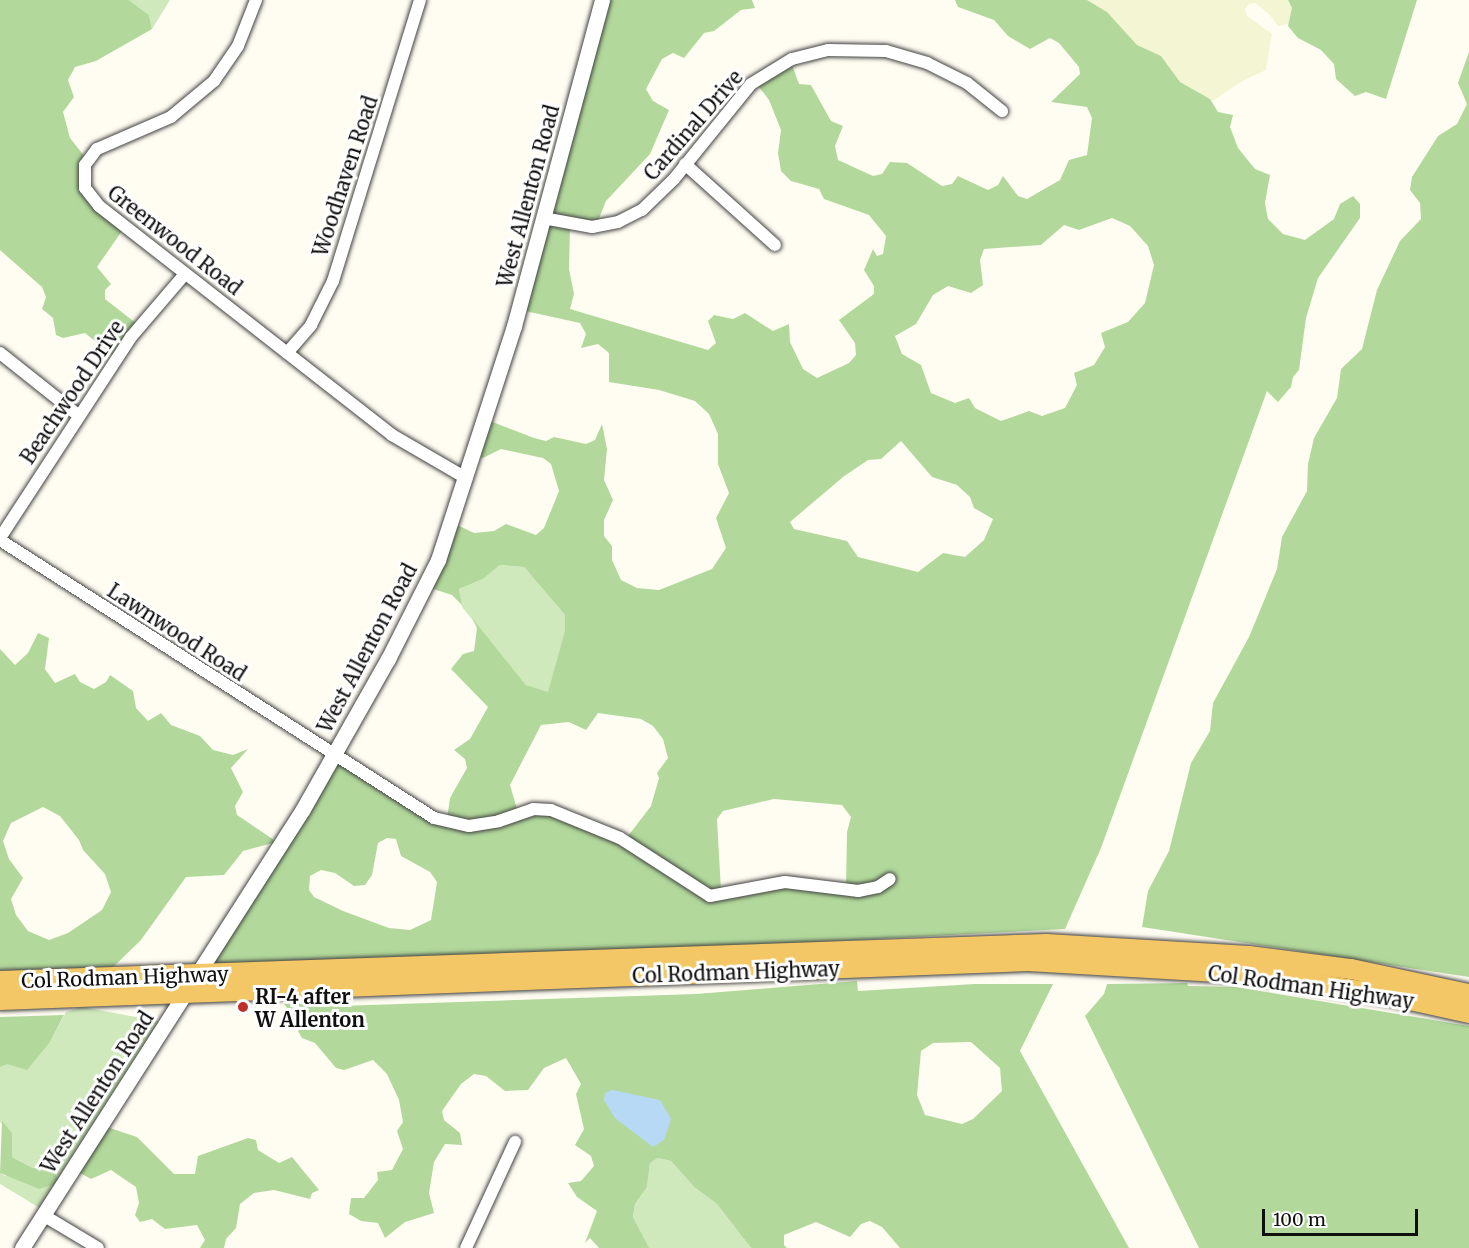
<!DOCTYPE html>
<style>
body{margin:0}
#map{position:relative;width:1469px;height:1248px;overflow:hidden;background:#fffdf2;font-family:Merriweather,serif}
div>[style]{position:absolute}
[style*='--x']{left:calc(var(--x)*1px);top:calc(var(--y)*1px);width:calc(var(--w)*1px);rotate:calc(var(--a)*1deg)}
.farmland>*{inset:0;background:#f4f5d2}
.green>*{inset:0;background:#cfe9bc}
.forest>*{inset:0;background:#b2d99b}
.water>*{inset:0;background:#b8d9f5}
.roads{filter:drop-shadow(0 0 2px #424242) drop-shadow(0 0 2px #424242)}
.minor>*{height:12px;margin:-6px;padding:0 6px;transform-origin:6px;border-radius:6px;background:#fff}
.tertiary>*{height:15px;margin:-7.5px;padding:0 7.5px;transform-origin:7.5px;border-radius:7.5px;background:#fff}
.trunk>*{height:20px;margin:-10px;padding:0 10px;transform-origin:10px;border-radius:10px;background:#f3c765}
.dots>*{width:16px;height:16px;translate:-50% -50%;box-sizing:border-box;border:3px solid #fff;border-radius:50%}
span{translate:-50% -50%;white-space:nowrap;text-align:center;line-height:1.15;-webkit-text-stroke:6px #fff;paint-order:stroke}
.street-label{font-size:20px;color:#0f0f0f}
.poi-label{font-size:20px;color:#0f0f0f;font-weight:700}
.left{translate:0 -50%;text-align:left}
.scale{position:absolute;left:1262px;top:1209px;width:156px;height:27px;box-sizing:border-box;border:3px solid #0f0f0f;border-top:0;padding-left:8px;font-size:18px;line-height:21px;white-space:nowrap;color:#0f0f0f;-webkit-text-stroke:4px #fff;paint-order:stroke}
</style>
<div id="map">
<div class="farmland">
<i style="clip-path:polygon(1087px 0,1288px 0,1292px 8px,1290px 23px,1278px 26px,1269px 14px,1255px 3px,1249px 4px,1245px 9px,1247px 16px,1272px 34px,1266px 70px,1242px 81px,1213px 101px,1180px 82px,1161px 57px,1137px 45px,1107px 12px)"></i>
</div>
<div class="green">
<i style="clip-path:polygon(129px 0,170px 0,152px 29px,149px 15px)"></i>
<i style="clip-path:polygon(500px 565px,524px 567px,565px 615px,565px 630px,548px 693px,526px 685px,462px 607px,459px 589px,483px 579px)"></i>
<i style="clip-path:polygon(82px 1007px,163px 1022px,43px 1210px,0 1184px,0 1173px,5px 1176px,51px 1164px,33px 1168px,12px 1157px,12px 1133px,0 1122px,0 1067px,50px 1042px,66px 1012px)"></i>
<i style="clip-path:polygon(658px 1158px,671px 1161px,694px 1187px,717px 1204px,751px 1248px,648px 1248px,633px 1217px,635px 1204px,647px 1187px,650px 1163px)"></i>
</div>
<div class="forest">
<i style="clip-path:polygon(0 0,129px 0,149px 15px,152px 29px,96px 61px,75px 67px,68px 80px,74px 97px,63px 112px,70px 138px,85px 157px,85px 183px,124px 228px,97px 267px,111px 284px,105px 290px,105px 299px,137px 324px,113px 356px,85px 333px,63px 338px,56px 335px,53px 318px,42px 309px,46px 297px,42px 287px,0 250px)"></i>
<i style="clip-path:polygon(evenodd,604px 0,752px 0,755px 8px,741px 10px,714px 31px,704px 33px,684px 58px,673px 53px,662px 59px,646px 89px,653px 101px,669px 110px,650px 154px,606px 201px,596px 226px,570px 226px,569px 269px,574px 294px,570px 309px,708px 350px,716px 343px,708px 321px,714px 315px,733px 319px,745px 313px,773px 331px,789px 324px,790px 342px,803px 369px,817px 378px,849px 363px,856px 355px,855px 343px,839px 320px,874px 294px,874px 286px,864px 270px,873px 249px,877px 256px,883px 254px,886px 236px,869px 215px,824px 199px,819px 189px,791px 181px,781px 171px,778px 153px,781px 130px,769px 100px,756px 83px,791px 62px,799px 84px,811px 85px,831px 121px,843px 126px,835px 146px,838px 160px,873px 176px,882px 174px,890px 162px,907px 163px,942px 186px,952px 184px,958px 176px,988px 190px,998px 185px,1003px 176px,1018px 196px,1027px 199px,1060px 180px,1069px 160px,1087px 155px,1092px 118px,1087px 107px,1051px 102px,1080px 74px,1079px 67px,1059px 43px,1050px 38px,1030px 49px,1008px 36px,994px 20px,958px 7px,955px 0,1087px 0,1107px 12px,1137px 45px,1161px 56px,1180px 82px,1210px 99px,1218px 112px,1233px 115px,1230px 127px,1238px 148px,1255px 169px,1270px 175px,1265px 203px,1268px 219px,1283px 234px,1305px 240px,1334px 219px,1340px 204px,1353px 196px,1360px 204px,1360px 218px,1318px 278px,1306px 318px,1299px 370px,1293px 377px,1291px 387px,1278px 402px,1267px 391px,1101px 848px,1065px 929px,202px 974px,329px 756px,447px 819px,450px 798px,467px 768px,465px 759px,454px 750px,470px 739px,488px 707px,451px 669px,463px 654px,474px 651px,477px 628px,472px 618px,526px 685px,548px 692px,565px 630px,565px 615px,524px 567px,500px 565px,483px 579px,459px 589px,462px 605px,452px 595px,421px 585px,451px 522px,474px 533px,494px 531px,506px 524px,536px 535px,544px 528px,559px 491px,551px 464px,543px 458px,501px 449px,483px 458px,472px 454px,485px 419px,534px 438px,546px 441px,554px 437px,586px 444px,595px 440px,602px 424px,607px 449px,604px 480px,613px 500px,604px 520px,604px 536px,612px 546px,612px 560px,621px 580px,637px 588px,659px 590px,712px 569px,726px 548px,716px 518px,729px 493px,718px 464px,718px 434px,709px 414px,695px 401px,659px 390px,609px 382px,609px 353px,598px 344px,581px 348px,586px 334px,580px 323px,516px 309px,604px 0,1112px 218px,1130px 226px,1148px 246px,1154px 265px,1145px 303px,1128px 322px,1101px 333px,1105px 347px,1094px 365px,1074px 373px,1077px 385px,1065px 408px,1042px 416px,1029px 411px,1001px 421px,975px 408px,969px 398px,955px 403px,931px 393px,921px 365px,902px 354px,895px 336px,916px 324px,933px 295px,948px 286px,971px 293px,983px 285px,980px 260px,984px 249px,1041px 245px,1064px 225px,1079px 230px,1112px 218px,604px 0,901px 441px,932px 477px,957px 485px,970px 497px,974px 508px,993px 519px,984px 540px,965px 557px,943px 553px,918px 572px,858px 557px,847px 541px,794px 529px,790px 522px,843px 477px,868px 460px,881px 459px,901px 441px,604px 0,598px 713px,641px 719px,653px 726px,663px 739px,668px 758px,657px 773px,659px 778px,651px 806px,625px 840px,553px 811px,517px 809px,510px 785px,541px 725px,569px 722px,586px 730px,598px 713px,604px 0,774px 799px,842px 805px,851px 817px,847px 832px,846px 887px,799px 880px,721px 891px,717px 819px,723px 811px,774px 799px,604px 0,387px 838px,396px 839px,401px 856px,430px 872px,437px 882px,431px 920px,410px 930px,389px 928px,343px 911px,314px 897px,309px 890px,310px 876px,321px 870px,335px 873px,354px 886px,365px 885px,372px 875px,378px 843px,387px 838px)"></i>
<i style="clip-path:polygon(1288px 0,1417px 0,1386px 99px,1366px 92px,1355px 96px,1336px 79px,1334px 64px,1321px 50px,1298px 38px,1288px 26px,1292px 8px)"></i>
<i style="clip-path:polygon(1469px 52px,1469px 977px,1142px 927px,1148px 891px,1169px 851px,1191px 763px,1210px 731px,1213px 703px,1249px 637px,1277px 569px,1282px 537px,1307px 491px,1308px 464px,1314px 438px,1337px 398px,1341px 369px,1362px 349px,1377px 290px,1400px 241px,1421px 219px,1420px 203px,1410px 190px,1412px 177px,1438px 136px,1457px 124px,1467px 104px,1458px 83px)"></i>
<i style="clip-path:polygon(evenodd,38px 633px,49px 638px,45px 669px,55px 683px,75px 674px,80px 682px,94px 689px,106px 682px,110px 675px,133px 691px,136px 708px,148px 721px,161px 713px,171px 725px,200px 736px,213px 750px,233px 755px,248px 749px,231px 768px,243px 792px,235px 806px,237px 815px,277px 842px,243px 851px,224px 875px,186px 877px,141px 940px,107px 973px,0 982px,0 649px,15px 665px,28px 653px,38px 633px,43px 807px,60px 816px,79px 840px,83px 850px,105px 874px,111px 892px,102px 910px,68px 933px,49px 940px,28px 931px,16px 915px,11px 899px,23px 878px,9px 859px,3px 841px,11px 823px,43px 807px)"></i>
<i style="clip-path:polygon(evenodd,857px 981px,858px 991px,975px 984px,1053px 984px,1020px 1051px,1129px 1248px,900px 1248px,882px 1227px,870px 1221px,861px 1224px,850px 1237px,816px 1222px,784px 1235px,784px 1245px,787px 1248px,751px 1248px,717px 1204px,694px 1187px,671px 1161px,658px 1158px,650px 1163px,647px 1187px,635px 1204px,633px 1217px,649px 1248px,599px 1248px,590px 1238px,585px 1243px,597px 1211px,577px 1197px,568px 1183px,581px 1181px,594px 1166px,591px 1156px,575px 1145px,584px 1129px,576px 1094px,581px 1084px,566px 1058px,544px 1068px,528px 1090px,505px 1091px,486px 1076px,474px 1074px,461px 1084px,442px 1111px,444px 1120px,460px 1133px,462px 1145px,445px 1144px,434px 1162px,429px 1193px,434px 1213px,405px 1222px,385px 1238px,378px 1223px,361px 1221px,349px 1214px,351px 1198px,364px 1198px,378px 1180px,377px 1172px,392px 1170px,403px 1149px,397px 1131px,403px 1122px,399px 1100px,387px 1074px,373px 1060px,344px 1070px,336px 1068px,315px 1043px,302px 1038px,298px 1031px,301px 1026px,284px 1004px,309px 1003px,310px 1007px,696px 994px,857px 981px,971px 1042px,1000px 1068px,1002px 1091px,973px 1119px,962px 1124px,925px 1115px,917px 1095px,921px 1051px,933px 1043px,971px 1042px)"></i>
<i style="clip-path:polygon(1187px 983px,1188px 986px,1236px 987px,1469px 1026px,1469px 1248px,1199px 1248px,1085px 1016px,1104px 994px,1107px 984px)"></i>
<i style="clip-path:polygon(64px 1015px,50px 1042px,27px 1070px,7px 1064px,0 1067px,0 1017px)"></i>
<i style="clip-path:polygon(2px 1121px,12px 1133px,12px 1157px,33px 1168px,52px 1164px,59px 1183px,39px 1189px,0 1173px)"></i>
<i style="clip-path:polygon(98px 1124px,137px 1137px,174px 1174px,195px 1174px,198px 1156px,248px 1138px,256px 1140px,258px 1150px,279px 1163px,292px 1157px,319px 1190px,312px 1193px,310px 1199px,274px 1190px,254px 1193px,240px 1204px,236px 1228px,226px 1239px,224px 1248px,200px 1248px,205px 1240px,197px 1225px,165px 1229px,152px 1219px,140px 1222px,135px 1215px,139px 1203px,136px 1187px,111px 1170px,91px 1179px,73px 1169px)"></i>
</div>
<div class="water">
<i style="clip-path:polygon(612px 1090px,660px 1100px,671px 1119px,664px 1140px,653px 1147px,615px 1118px,604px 1100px,605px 1093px)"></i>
</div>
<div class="roads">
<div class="minor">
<i style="--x:256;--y:0;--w:49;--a:111.4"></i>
<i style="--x:238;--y:46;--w:42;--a:124.4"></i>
<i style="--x:214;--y:81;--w:56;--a:140.1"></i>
<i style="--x:171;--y:117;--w:81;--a:156.6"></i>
<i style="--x:97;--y:149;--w:20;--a:127"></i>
<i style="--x:85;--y:165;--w:23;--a:90"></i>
<i style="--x:85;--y:188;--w:23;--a:52"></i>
<i style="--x:99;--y:206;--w:372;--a:38"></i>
<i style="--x:392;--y:435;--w:86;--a:30.2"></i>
<i style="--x:685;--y:164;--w:121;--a:42"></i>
<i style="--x:543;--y:218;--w:50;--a:10.4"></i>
<i style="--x:592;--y:227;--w:26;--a:-11"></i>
<i style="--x:618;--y:222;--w:27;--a:-27"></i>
<i style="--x:642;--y:210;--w:45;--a:-44.1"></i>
<i style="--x:674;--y:179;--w:122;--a:-51"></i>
<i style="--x:751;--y:84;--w:48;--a:-31.4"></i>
<i style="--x:792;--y:59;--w:37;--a:-14"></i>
<i style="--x:828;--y:50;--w:58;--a:1"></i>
<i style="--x:886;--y:51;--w:43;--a:16.3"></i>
<i style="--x:927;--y:63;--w:45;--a:26.6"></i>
<i style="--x:967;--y:83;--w:45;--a:38.7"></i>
<i style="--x:0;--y:353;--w:100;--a:38.5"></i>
<i style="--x:287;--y:353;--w:37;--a:-49"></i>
<i style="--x:311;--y:325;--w:49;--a:-63.4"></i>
<i style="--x:333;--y:281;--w:294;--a:-72.8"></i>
<i style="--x:0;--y:538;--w:240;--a:-56.9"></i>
<i style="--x:131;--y:337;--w:83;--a:-49.4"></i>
<i style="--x:0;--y:540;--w:515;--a:32.64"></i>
<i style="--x:434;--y:818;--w:36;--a:13"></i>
<i style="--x:469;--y:826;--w:30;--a:-9"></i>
<i style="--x:499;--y:821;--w:36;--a:-19"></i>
<i style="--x:533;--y:809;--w:18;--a:3"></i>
<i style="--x:551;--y:810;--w:74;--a:22.1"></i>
<i style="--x:620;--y:838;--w:107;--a:32.8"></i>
<i style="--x:710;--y:896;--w:76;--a:-10.6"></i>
<i style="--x:785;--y:882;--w:74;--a:7"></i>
<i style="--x:858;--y:891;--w:20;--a:-11"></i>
<i style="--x:878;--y:887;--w:14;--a:-34"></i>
<i style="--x:43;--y:1215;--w:64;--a:31"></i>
<i style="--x:466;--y:1248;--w:117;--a:-65.2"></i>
</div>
<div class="tertiary">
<i style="--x:22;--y:1248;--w:521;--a:-57.38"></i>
<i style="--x:303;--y:809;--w:172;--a:-60.5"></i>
<i style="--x:388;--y:659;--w:111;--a:-63.2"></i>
<i style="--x:438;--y:560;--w:246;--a:-72"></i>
<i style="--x:514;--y:326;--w:338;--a:-74.9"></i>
</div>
<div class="trunk">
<i style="--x:0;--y:981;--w:1047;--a:-2.03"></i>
<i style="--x:1046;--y:944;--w:203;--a:3.4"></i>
<i style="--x:1249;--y:956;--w:103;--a:7.3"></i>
<i style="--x:1351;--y:969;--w:121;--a:12"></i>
<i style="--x:0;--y:1000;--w:1029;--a:-2.17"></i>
<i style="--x:1028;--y:961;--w:225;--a:3.3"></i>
<i style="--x:1253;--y:974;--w:141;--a:9"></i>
<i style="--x:1392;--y:996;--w:79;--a:12.4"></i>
</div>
</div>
<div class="dots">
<i style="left:243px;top:1007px;background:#bd3029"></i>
</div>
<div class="street-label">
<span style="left:693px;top:125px;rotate:-49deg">Cardinal Drive</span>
<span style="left:345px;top:176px;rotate:-72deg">Woodhaven Road</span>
<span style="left:528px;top:196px;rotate:-75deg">West Allenton Road</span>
<span style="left:175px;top:240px;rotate:38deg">Greenwood Road</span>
<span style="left:72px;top:392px;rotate:-56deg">Beachwood Drive</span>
<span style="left:177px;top:632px;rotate:33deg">Lawnwood Road</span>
<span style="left:367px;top:648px;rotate:-62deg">West Allenton Road</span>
<span style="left:736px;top:972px;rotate:-2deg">Col Rodman Highway</span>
<span style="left:125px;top:977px;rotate:-2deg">Col Rodman Highway</span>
<span style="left:1311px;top:987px;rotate:8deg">Col Rodman Highway</span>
<span style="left:97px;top:1092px;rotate:-57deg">West Allenton Road</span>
</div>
<div class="poi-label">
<span class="left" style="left:255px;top:1008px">RI-4 after<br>W Allenton</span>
</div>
<div class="scale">100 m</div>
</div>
